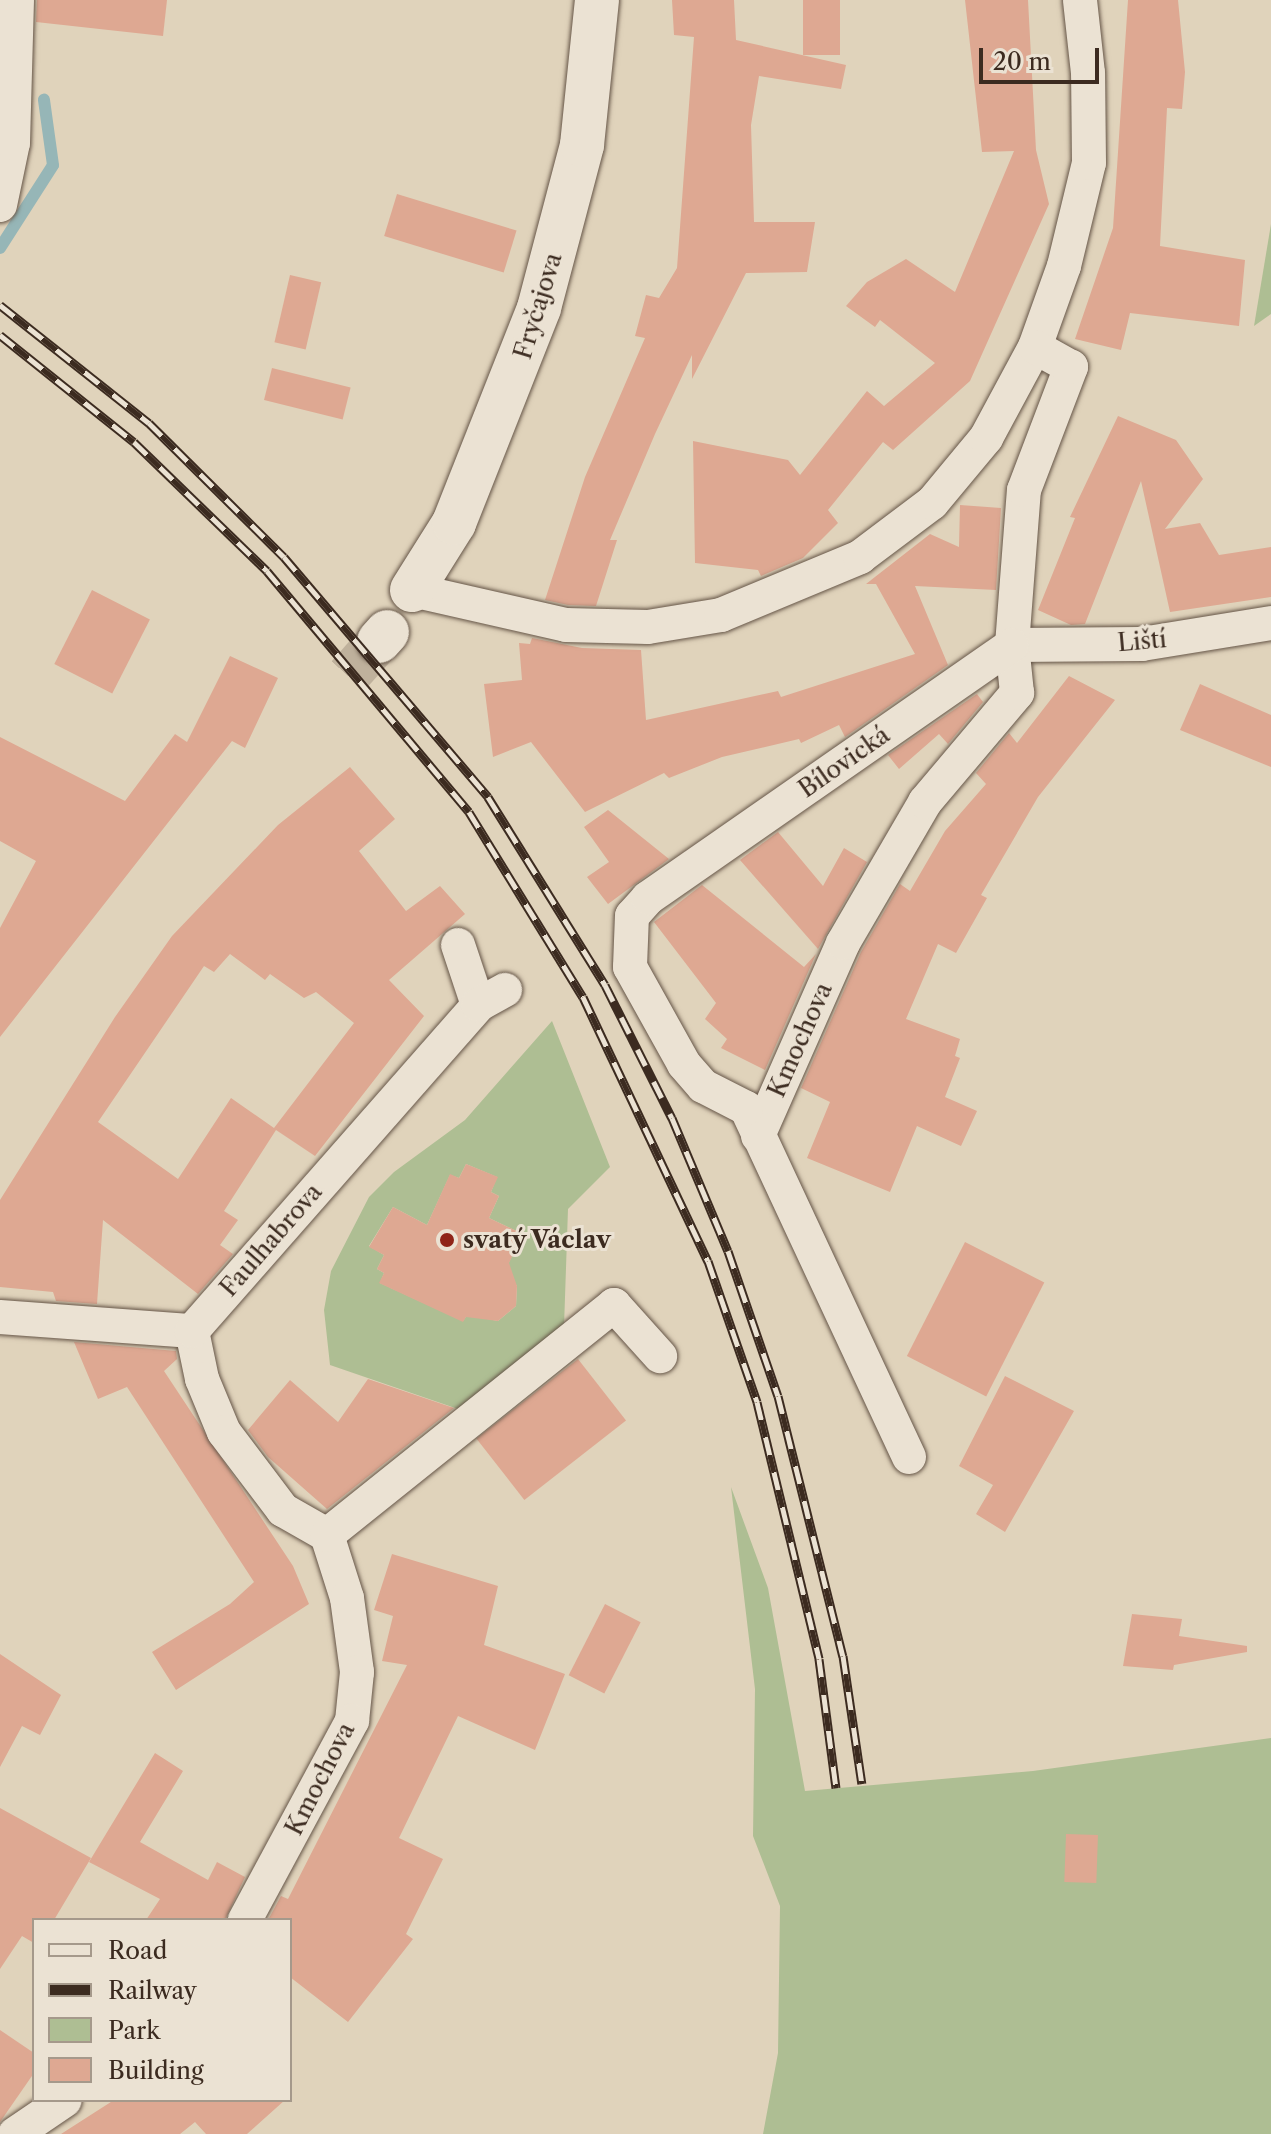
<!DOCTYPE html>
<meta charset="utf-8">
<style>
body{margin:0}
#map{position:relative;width:1271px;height:2134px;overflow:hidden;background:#e0d3bb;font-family:"Libre Caslon Text",serif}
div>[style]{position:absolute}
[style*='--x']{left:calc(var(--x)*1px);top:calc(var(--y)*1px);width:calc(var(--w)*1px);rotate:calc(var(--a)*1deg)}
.green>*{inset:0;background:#aebe93}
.stream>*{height:12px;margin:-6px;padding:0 6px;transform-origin:6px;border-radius:6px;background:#96b6b7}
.building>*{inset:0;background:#dea892;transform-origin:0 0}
.secondary-tunnel>*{height:44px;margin-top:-22px;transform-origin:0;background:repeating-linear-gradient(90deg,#bfb19c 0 44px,transparent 0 66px)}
.roads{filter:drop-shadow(0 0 2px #655547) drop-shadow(0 0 2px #655547)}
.minor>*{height:34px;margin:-17px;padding:0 17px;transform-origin:17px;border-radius:17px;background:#ebe2d3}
.secondary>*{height:44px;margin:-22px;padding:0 22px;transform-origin:22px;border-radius:22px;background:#ebe2d3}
.rail>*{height:9px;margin-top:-4.5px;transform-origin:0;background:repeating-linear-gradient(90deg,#ebe2d3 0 18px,#3c2b20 0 36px);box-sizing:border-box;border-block:2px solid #3c2b20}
.dots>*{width:22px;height:22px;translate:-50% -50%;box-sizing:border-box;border:4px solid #ebe2d3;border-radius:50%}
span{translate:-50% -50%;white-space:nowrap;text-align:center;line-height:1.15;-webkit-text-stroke:6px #ebe2d3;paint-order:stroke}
.street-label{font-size:24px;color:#3c2b20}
.poi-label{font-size:24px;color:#3c2b20;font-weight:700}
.left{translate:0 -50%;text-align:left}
.legend{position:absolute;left:32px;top:1918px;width:260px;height:184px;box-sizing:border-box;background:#ebe2d3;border:2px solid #a5998b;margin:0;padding:10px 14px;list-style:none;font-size:24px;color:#3c2b20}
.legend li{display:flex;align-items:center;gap:16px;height:40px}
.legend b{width:40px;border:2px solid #a5998b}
.scale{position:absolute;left:979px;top:48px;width:120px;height:36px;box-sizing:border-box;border:4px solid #3c2b20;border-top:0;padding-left:10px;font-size:24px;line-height:28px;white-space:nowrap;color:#3c2b20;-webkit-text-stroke:6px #ebe2d3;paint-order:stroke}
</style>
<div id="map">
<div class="green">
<i style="clip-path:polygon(1271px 224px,1271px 314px,1254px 326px)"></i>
<i style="clip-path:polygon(evenodd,552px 1021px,610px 1167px,568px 1209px,564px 1327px,458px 1409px,330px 1365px,324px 1310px,331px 1271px,369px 1197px,394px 1172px,465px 1120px,552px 1021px,466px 1164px,497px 1177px,491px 1192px,499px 1196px,489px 1218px,523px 1234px,505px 1270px,517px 1286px,516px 1306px,498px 1321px,467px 1315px,463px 1321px,380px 1283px,384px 1273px,377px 1269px,384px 1255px,369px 1246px,393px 1207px,427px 1225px,450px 1175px,459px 1178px,466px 1164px)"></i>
<i style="clip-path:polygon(731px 1487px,768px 1588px,805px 1791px,1033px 1771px,1271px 1738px,1271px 2134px,763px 2134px,778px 2053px,780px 1906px,753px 1836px,755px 1689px)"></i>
</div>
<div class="stream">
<i style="--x:0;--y:248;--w:98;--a:-57.4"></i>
<i style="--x:53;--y:165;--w:66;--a:-97.9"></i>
</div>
<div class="building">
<i style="clip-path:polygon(37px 0,167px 0,163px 36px,36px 22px)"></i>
<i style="clip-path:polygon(672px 0,734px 0,736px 40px,846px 65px,841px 89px,759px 76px,751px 125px,754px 222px,815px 222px,807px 272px,746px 273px,692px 379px,692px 355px,655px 434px,610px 540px,617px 540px,596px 606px,568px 605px,545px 600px,585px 477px,645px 338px,635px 336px,646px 295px,659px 298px,677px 268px,694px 37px,674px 35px)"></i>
<i style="left:803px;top:0;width:37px;height:55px"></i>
<i style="clip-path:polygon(965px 0,1028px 0,1036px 150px,1049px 204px,970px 381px,893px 450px,883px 442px,828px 510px,838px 523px,803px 558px,761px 576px,758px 570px,695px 563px,693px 441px,788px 460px,800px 475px,867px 391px,884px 406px,935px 363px,880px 320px,875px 327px,846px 306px,867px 282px,906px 259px,955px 292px,1014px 151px,982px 152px)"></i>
<i style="clip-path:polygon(1128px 0,1178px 0,1185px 72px,1182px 109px,1167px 108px,1160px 246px,1245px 260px,1239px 326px,1130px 313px,1121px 350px,1075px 339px,1113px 228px)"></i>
<i style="left:397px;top:194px;width:125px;height:44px;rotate:17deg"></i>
<i style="left:290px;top:275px;width:32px;height:69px;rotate:13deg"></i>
<i style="left:272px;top:368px;width:81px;height:33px;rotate:14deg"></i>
<i style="clip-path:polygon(1118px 416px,1176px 440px,1203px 479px,1165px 529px,1200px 523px,1219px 555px,1271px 547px,1271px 597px,1170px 612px,1141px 481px,1085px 624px,1071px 625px,1038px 610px,1075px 518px,1070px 517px)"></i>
<i style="clip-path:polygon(960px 505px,1001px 508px,996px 590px,915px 586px,948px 665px,845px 737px,839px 725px,801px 743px,799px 739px,722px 757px,669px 778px,664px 773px,585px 812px,531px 742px,493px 757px,484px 684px,522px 680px,519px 643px,530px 644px,532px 638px,582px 648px,641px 650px,646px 720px,778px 691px,781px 697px,915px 654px,876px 584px,866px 584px,930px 534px,959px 547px)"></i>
<i style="left:92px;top:590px;width:65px;height:83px;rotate:27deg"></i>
<i style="clip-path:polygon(230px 656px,278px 678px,245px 748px,232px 741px,0 1037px,0 928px,36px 861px,0 841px,0 737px,125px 801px,175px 734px,187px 742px)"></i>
<i style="clip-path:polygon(1069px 676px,1115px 700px,1038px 797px,981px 895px,987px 898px,956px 953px,938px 944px,906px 1019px,960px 1039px,955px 1056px,960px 1058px,945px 1097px,977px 1111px,961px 1146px,917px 1126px,890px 1192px,807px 1158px,830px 1102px,801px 1088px,861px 952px,900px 884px,910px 891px,945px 831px,986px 784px,976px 773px,1009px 733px,1017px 743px)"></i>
<i style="clip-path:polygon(1200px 684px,1271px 715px,1271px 767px,1180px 730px)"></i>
<i style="clip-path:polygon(977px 694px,983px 702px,948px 744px,939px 734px,899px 769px,888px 755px)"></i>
<i style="clip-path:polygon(evenodd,350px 767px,395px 819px,359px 851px,406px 911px,440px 886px,465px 914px,389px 980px,424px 1016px,315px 1156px,276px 1130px,224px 1211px,238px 1220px,220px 1245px,233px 1254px,198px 1294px,103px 1220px,97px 1304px,56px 1301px,53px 1292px,0 1287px,0 1200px,115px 1017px,172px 936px,278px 825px,350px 767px,230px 954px,265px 980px,270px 974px,304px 998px,316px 992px,354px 1023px,274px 1128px,231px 1098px,178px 1179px,98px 1122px,204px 966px,214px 972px,230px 954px)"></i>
<i style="clip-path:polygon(608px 810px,669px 859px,608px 904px,587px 877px,609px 862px,584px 827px)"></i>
<i style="clip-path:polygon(778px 832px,823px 886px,844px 848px,867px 862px,818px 949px,740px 860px)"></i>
<i style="clip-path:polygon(702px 885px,804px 967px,816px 954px,765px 1070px,721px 1048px,727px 1039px,705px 1019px,716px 1003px,654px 922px)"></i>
<i style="clip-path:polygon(466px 1164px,498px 1177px,491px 1192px,499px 1196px,489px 1218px,523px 1234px,509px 1263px,517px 1286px,516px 1306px,498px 1321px,466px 1317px,463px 1322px,379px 1283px,384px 1273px,377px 1269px,384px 1255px,369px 1247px,393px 1207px,427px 1225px,450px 1174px,459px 1178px)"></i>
<i style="left:965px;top:1242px;width:89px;height:128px;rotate:27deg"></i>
<i style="clip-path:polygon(74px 1342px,176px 1351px,177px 1359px,164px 1371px,293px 1566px,309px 1604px,176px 1690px,152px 1652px,230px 1604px,254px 1582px,127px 1387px,98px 1399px)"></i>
<i style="left:578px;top:1359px;width:78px;height:129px;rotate:52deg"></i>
<i style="clip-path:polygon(1005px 1376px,1074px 1411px,1005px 1532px,976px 1514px,993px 1485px,959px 1466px)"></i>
<i style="clip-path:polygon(368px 1379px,454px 1408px,327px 1509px,268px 1457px,248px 1430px,290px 1380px,338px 1422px)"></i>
<i style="clip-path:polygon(392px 1554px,498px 1586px,484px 1645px,565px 1674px,535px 1750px,458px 1716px,399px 1838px,443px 1859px,406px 1934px,413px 1939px,348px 2022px,290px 1977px,290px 1920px,268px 1920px,281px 1896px,288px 1899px,407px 1665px,382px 1661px,393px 1616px,374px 1610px)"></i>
<i style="left:605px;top:1604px;width:40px;height:80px;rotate:27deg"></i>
<i style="clip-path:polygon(1132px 1614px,1182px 1619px,1179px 1636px,1247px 1646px,1247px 1652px,1174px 1665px,1173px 1670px,1123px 1666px)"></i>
<i style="clip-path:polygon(0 1654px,61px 1695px,40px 1735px,22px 1726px,0 1767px)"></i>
<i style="clip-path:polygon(155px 1753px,183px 1771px,140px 1842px,208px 1880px,217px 1862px,245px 1877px,225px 1920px,146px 1920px,160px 1899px,89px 1862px)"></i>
<i style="clip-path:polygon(0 1808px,91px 1858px,54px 1920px,34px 1920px,34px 1943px,22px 1936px,0 1969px)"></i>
<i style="left:1066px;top:1834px;width:32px;height:48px;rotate:2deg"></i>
<i style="clip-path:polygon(0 2030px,34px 2053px,34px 2073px,0 2122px)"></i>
<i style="clip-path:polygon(114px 2100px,285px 2100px,247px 2134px,206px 2134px,195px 2122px,180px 2134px,61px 2134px)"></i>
</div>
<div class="secondary-tunnel">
<i style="--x:348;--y:676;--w:47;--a:-48.5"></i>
</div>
<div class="roads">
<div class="minor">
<i style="--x:0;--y:205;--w:63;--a:-78.2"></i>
<i style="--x:13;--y:143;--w:143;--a:-88.4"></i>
<i style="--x:412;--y:590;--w:158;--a:12.8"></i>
<i style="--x:566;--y:625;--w:82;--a:1.4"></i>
<i style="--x:648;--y:627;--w:74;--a:-9.3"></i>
<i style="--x:721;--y:615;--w:151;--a:-22.6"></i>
<i style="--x:860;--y:557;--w:90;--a:-36.9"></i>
<i style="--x:932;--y:503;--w:85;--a:-50.3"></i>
<i style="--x:986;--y:438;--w:103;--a:-61.7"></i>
<i style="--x:1035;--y:347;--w:86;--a:-70.3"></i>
<i style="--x:1064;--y:266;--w:106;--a:-76.4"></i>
<i style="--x:1089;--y:163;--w:90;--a:-90.6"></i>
<i style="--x:1088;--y:73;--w:73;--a:-96.3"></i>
<i style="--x:1012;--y:645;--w:130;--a:-0.4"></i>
<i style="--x:1142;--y:644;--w:131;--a:-9.2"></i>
<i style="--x:458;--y:945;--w:63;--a:71.6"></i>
<i style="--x:758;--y:1136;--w:211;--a:-66.2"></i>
<i style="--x:843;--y:943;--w:163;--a:-59.8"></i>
<i style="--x:925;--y:802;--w:143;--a:-49.8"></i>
<i style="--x:1017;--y:693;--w:48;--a:-95.9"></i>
<i style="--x:1012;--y:645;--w:155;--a:-85.6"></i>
<i style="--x:1024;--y:490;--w:132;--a:-69.1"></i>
<i style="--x:1071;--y:367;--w:41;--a:-150.9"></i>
<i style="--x:0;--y:1317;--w:193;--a:4.2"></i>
<i style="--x:192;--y:1331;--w:49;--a:78.2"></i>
<i style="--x:202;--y:1379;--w:57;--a:67.5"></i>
<i style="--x:224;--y:1432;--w:98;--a:52.9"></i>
<i style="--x:283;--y:1510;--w:51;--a:29.6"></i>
<i style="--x:327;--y:1535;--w:66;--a:72.4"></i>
<i style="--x:347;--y:1598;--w:75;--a:82.3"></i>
<i style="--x:357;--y:1672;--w:49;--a:95.8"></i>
<i style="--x:352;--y:1721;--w:226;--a:118.3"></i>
<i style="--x:192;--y:1331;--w:434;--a:-48.7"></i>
<i style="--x:478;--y:1005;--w:31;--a:-29"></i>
<i style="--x:909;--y:1457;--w:385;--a:-115"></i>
<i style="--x:746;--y:1108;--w:48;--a:-152.9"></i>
<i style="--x:703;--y:1086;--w:29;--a:-131"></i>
<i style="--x:684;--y:1064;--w:111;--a:-119.1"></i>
<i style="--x:630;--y:967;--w:51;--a:-87.8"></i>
<i style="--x:632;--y:916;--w:24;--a:-48"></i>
<i style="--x:648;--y:898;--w:443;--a:-34.8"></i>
<i style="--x:327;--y:1535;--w:368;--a:-38.7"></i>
<i style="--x:614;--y:1305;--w:69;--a:48"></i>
<i style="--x:15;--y:2134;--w:60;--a:-34.2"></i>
</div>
<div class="secondary">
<i style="--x:412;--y:590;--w:79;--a:-57.9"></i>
<i style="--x:454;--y:523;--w:231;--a:-68.4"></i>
<i style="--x:539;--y:308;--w:169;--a:-75.2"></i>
<i style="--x:582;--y:145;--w:146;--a:-84.1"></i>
<i style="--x:379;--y:641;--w:12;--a:-48"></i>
</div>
</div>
<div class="rail">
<i style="--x:0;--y:305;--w:190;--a:38.4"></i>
<i style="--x:149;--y:423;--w:190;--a:44.8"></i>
<i style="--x:284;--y:557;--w:315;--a:49.6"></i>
<i style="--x:488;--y:797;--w:221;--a:58.1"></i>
<i style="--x:605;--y:985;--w:149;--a:63.3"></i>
<i style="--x:672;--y:1118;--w:144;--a:67.2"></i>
<i style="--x:728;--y:1251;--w:153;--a:71"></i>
<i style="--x:778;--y:1396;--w:268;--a:76"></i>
<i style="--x:843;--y:1656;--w:129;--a:81.6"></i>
<i style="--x:0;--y:335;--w:171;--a:38.6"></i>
<i style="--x:134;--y:442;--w:185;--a:44.1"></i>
<i style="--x:267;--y:571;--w:314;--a:50"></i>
<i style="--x:469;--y:812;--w:217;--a:58.4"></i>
<i style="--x:583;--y:997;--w:292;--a:64.7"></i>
<i style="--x:708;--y:1261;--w:149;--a:70.8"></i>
<i style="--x:757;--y:1402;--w:264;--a:76.4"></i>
<i style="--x:819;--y:1659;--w:130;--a:82.5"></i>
</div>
<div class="dots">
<i style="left:447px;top:1240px;background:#8f2418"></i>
</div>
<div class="street-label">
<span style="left:538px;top:306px;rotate:-73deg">Fryčajova</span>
<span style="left:1142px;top:641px;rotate:-5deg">Liští</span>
<span style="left:844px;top:762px;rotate:-35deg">Bílovická</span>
<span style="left:800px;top:1040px;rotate:-66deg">Kmochova</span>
<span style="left:271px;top:1240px;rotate:-49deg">Faulhabrova</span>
<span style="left:320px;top:1779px;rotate:-63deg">Kmochova</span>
</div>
<div class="poi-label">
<span class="left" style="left:463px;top:1240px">svatý Václav</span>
</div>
<ul class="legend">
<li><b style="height:10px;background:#ebe2d3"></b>Road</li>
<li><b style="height:10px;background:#3c2b20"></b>Railway</li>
<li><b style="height:22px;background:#aebe93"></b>Park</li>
<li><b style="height:22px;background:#dea892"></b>Building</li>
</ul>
<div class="scale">20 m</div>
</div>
